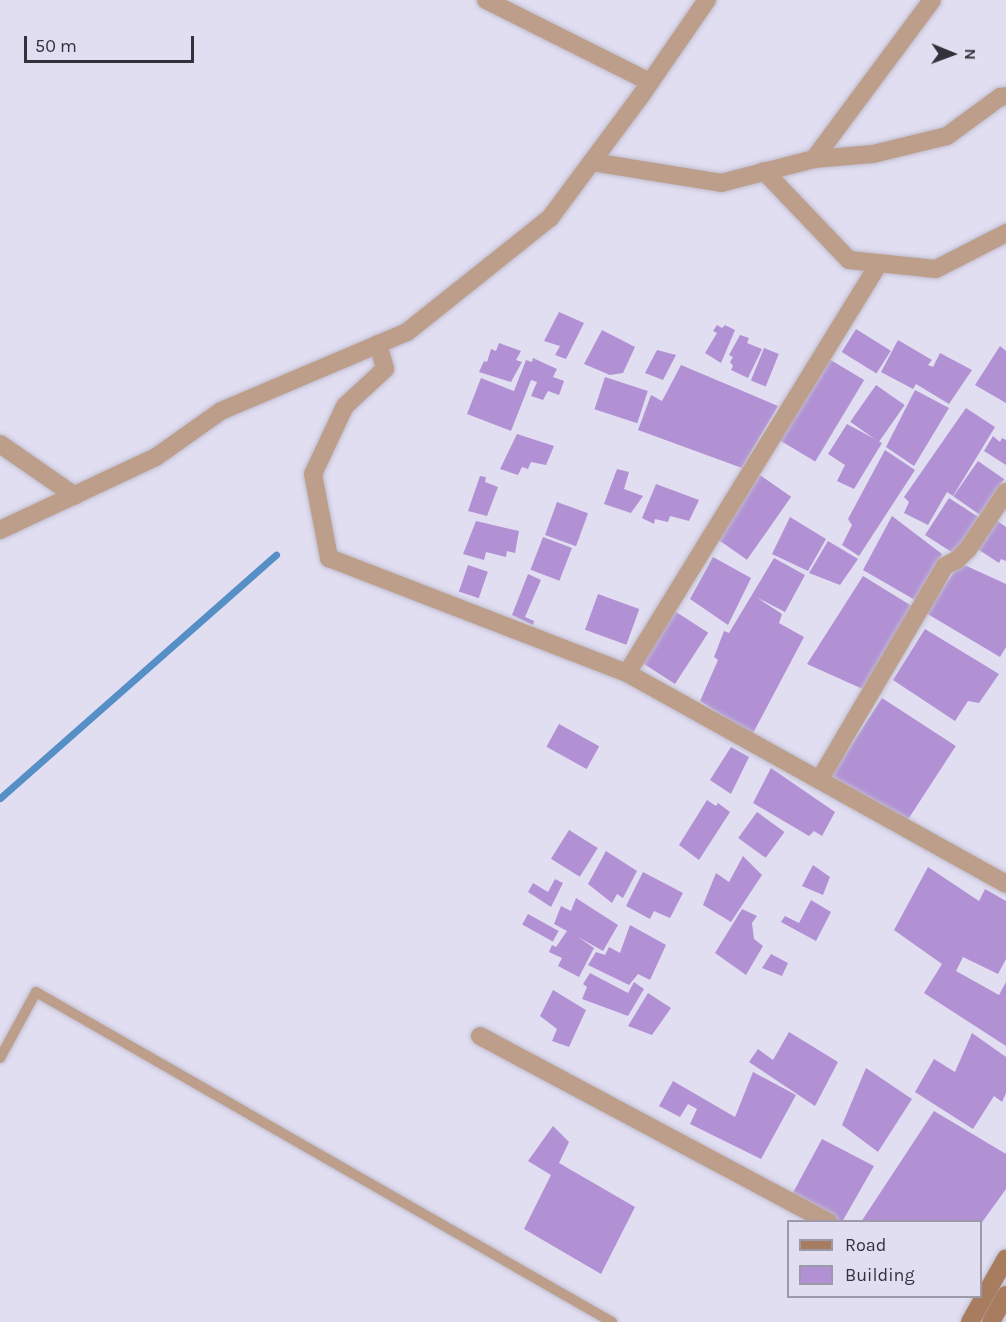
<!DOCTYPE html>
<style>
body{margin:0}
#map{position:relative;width:1006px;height:1322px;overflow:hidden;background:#e2def2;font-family:Karla,sans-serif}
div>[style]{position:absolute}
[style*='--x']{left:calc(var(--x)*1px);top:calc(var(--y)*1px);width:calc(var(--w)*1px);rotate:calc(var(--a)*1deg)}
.stream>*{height:7px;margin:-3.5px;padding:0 3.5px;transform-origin:3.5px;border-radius:3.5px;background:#568fc5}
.building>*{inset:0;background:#b191d4;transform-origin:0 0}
.roads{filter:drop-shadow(0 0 2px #bfbccd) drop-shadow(0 0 2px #bfbccd)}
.lane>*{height:10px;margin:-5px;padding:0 5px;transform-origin:5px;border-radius:5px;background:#bc9e8a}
.street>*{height:18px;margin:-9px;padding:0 9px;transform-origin:9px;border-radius:9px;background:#bc9e8a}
.secondary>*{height:18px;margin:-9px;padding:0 9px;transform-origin:9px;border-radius:9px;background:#a87d5f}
span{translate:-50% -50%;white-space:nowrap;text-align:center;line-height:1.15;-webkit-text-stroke:4.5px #e2def2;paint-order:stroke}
.legend{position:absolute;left:787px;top:1220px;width:195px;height:78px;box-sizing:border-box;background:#e2def2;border:2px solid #9c99a8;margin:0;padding:8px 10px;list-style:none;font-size:18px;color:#33323a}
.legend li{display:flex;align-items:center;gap:12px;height:30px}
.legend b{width:30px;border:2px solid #9c99a8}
.north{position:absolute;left:922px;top:24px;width:60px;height:60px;-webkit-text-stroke:4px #e2def2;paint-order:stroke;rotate:91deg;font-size:16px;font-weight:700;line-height:24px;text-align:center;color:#33323a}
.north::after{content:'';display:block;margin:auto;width:21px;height:27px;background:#33323a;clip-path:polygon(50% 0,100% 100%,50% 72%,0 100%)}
.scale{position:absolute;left:24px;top:36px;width:170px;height:27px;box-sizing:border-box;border:3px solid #33323a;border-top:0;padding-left:8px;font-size:18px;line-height:21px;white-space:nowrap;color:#33323a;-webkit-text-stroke:4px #e2def2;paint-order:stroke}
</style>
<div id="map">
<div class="stream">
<i style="--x:0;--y:798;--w:368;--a:-41.4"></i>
</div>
<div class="building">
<i style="clip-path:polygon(559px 312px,584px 323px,566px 359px,555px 355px,560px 346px,544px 341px)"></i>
<i style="clip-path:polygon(717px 325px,722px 328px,725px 325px,735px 330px,721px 363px,705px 353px,717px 333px,713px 331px)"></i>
<i style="left:856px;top:329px;width:41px;height:27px;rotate:32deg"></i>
<i style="clip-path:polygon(602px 330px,635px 347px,623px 373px,610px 375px,584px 364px)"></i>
<i style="clip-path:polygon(740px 335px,749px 338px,747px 343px,762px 349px,748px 378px,731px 370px,733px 366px,730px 362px,733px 357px,729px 355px)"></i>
<i style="clip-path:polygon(898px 340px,932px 360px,928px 365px,933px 367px,940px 353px,972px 370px,949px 404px,916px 384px,913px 389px,881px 372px)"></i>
<i style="clip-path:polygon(499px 343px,521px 351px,516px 360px,522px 362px,511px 382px,479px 372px,484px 361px,487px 362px,491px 349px,496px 351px)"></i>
<i style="clip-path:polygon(1000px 346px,1006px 351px,1006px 403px,975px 385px)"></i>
<i style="left:764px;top:348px;width:16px;height:35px;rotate:22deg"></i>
<i style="clip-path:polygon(657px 350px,676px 355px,663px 380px,645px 373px)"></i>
<i style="clip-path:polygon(533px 358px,557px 369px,553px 377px,564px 381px,559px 395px,548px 391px,543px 400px,531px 396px,537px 382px,531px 380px,511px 431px,467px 414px,481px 378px,514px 391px,526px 360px,532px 362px)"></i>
<i style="left:829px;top:359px;width:41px;height:95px;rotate:31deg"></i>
<i style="clip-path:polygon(681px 365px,778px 406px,742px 468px,638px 430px,651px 395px,662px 401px)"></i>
<i style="left:605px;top:377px;width:45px;height:34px;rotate:18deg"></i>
<i style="left:876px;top:385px;width:35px;height:45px;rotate:35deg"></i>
<i style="clip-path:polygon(915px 390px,949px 408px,914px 466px,886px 447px)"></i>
<i style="clip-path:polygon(966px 408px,995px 427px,953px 496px,947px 492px,928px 525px,904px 513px,909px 502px,904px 497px)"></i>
<i style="clip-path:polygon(847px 424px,882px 443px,854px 489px,837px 481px,845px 465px,828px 454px)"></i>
<i style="clip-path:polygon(517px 434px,554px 446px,546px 465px,531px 462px,528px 469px,522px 467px,518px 475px,500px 469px)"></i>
<i style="clip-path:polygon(993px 436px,1000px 442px,1002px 438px,1006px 440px,1006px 465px,984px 451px)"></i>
<i style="clip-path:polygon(885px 450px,915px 470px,859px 556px,842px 545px,852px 525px,848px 519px)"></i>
<i style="left:978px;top:461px;width:32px;height:43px;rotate:35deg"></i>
<i style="clip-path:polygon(617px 469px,629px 472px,624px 489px,643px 496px,631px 513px,604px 504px)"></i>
<i style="left:760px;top:475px;width:38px;height:77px;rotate:35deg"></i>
<i style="clip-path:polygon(480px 476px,486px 477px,485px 482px,498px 487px,487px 516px,468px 511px)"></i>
<i style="clip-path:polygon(656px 484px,699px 500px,689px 521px,670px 516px,668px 522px,655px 519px,654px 524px,642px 518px)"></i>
<i style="left:949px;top:498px;width:38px;height:44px;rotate:33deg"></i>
<i style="left:557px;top:502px;width:33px;height:35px;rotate:20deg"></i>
<i style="clip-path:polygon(892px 516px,942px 554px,915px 600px,863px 570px)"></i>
<i style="clip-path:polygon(790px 517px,826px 539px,808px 571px,772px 554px)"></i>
<i style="clip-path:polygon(996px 520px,1006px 527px,1006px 561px,1001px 559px,999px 563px,976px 548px,983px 539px,986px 539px)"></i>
<i style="clip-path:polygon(476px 521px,519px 531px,515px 553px,507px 551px,506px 557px,486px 552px,484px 560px,463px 554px)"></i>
<i style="left:543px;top:537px;width:31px;height:35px;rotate:21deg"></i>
<i style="clip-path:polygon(828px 541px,858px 559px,840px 585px,809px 573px)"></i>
<i style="clip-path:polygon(713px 557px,751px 578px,728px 625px,690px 599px)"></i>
<i style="clip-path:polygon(774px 558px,805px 575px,785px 612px,756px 597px,782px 614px,779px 623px,804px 637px,752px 735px,700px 701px,718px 660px,714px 657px,724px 631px,729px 633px)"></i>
<i style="clip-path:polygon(960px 563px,1006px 584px,1006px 647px,1000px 657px,926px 613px)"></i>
<i style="left:468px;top:565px;width:21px;height:28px;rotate:19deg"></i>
<i style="clip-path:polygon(528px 574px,541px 580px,525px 617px,534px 621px,533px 625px,512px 615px)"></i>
<i style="clip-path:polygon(863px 576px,915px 608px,867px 691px,807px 664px)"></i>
<i style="left:598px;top:594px;width:44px;height:38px;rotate:20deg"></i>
<i style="left:673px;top:610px;width:42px;height:61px;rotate:33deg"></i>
<i style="clip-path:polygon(925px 629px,999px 674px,979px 703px,968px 701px,955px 721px,893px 680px)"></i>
<i style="left:882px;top:698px;width:88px;height:95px;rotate:33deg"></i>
<i style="left:559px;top:724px;width:46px;height:26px;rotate:29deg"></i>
<i style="clip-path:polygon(731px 747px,749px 757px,731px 794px,710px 780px)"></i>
<i style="clip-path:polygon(771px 768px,835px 812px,822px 836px,814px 831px,809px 836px,753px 803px)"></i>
<i style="clip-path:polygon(707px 800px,716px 806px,718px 803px,730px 812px,699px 860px,679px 845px)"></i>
<i style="left:757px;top:812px;width:34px;height:32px;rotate:36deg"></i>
<i style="left:569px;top:830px;width:34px;height:34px;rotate:32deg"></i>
<i style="clip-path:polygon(606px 851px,637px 871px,623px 898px,617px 894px,612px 903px,588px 884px)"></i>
<i style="clip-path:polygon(743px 856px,762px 875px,731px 922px,703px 905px,716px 873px,729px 882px)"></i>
<i style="clip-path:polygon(813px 865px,830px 877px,823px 895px,802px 886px)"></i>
<i style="clip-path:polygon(928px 867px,979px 901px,985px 889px,1006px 901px,1006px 959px,998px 974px,963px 957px,956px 971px,999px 995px,1006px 982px,1006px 1046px,924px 993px,942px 964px,894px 930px)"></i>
<i style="clip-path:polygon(643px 872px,683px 893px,670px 918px,654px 911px,650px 919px,626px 906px)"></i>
<i style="clip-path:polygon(555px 879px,563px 883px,551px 907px,528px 892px,533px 883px,548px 892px)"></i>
<i style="clip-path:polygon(576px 898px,618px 925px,603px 951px,578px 937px,594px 948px,579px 977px,558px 966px,562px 958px,549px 952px,552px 945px,556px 947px,567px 931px,554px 924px,561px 906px,571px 911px)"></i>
<i style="clip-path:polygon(811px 900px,831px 912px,816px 941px,781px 922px,785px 916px,799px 923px)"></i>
<i style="clip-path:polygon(742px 909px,757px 916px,752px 923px,754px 939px,763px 946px,746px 975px,715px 953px)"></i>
<i style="left:528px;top:914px;width:35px;height:12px;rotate:29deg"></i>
<i style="clip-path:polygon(630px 925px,666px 945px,650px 980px,638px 974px,629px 985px,588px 965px,596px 952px,605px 955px,609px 947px,620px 953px)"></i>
<i style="clip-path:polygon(771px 954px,788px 963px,782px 976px,762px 968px)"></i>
<i style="clip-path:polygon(590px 973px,628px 993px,634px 982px,644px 989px,628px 1016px,582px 999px,587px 987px,583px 984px)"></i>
<i style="clip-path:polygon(553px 990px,586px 1010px,569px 1047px,552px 1041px,557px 1029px,540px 1016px)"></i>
<i style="clip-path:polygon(648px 993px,671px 1008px,652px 1035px,628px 1026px)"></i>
<i style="clip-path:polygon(789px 1032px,838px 1062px,815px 1106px,749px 1062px,758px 1049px,773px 1060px)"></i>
<i style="clip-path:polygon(972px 1033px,1006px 1057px,1006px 1093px,1002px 1102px,994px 1096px,973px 1129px,915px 1092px,934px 1059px,955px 1072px)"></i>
<i style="clip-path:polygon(866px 1068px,912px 1099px,878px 1152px,842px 1125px)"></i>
<i style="clip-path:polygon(753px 1072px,796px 1095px,761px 1159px,690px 1124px,697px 1109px,688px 1104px,680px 1117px,659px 1106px,673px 1081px,735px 1117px)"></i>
<i style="clip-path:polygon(934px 1111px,1006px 1154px,1006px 1189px,980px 1225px,980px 1222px,861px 1222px)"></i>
<i style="clip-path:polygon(553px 1126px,569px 1142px,559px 1163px,635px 1207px,601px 1274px,524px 1229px,551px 1175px,528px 1161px)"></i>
<i style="clip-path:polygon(822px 1139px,874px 1166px,842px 1222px,828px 1222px,789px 1200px)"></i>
</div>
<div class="roads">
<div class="lane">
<i style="--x:0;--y:1058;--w:75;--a:-61.4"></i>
<i style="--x:36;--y:992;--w:664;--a:29.81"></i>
</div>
<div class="street">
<i style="--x:486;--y:0;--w:183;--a:26.6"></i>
<i style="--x:814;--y:159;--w:59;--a:-4.8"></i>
<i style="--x:873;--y:154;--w:76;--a:-13.7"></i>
<i style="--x:947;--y:136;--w:66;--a:-36.3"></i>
<i style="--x:1000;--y:97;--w:6;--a:-9"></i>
<i style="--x:592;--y:162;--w:131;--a:9.2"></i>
<i style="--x:721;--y:183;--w:96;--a:-14.5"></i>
<i style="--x:814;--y:159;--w:198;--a:-53.4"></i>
<i style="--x:764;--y:171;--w:123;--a:46.3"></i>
<i style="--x:849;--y:260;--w:87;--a:5.9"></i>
<i style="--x:936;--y:269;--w:79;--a:-27.2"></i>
<i style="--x:378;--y:344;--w:26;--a:74"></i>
<i style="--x:385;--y:369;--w:54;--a:137.2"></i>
<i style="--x:345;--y:406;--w:75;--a:115.2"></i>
<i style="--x:313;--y:474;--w:86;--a:79.2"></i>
<i style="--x:329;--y:558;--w:319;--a:21.1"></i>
<i style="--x:627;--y:673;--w:434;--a:29.1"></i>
<i style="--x:0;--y:444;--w:91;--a:34.7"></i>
<i style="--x:0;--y:530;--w:172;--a:-25.1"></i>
<i style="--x:156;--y:457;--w:80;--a:-35.3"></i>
<i style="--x:221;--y:411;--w:202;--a:-23"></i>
<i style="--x:407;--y:332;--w:183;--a:-38.6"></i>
<i style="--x:550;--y:218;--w:151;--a:-53.4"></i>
<i style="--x:640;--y:97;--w:118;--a:-55.4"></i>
<i style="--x:627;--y:673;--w:481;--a:-58.4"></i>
<i style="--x:820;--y:779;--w:247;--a:-59.6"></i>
<i style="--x:945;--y:566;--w:13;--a:-27"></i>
<i style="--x:957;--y:560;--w:16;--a:-45"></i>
<i style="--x:968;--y:549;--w:69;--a:-56.3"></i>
<i style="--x:480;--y:1036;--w:395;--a:28.1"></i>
</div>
<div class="secondary">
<i style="--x:970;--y:1322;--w:73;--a:-60.6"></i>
<i style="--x:991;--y:1322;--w:31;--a:-61"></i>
</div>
</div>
<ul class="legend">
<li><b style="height:8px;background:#a87d5f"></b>Road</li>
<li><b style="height:16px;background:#b191d4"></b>Building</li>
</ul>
<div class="north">N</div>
<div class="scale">50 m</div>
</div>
